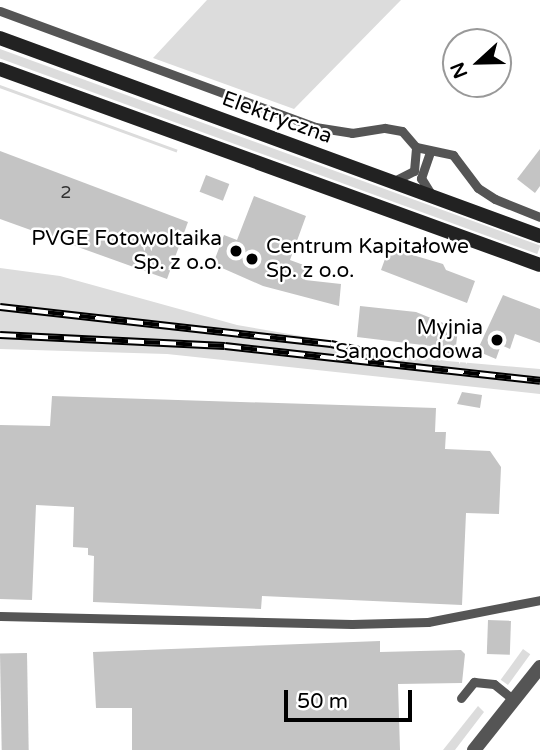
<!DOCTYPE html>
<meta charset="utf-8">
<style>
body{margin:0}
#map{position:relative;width:540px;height:750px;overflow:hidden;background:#fff;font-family:"Varela Round",sans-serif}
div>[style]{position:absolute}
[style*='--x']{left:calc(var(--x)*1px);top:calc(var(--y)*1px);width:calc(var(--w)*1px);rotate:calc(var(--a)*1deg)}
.green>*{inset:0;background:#dcdcdc;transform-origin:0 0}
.building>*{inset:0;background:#c4c4c4;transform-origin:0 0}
.service>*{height:9px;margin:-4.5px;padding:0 4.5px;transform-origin:4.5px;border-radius:4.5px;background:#555}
.tertiary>*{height:14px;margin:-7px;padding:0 7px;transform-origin:7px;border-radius:7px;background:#555}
.secondary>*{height:14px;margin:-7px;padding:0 7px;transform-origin:7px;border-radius:7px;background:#222}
.rail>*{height:8px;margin-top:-4px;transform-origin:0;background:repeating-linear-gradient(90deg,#fff 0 16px,#000 0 32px);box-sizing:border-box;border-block:2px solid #000}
.dots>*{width:19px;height:19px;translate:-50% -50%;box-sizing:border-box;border:4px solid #fff;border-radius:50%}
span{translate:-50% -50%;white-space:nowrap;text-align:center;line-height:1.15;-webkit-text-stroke:5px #fff;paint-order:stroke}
.number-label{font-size:18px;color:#313131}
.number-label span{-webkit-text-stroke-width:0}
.street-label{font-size:21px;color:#000}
.poi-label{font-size:21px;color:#000}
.right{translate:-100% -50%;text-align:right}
.left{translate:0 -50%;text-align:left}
.north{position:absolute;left:442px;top:28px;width:70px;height:70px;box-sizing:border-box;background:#fff;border:2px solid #999;border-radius:50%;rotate:248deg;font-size:19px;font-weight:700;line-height:28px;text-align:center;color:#000}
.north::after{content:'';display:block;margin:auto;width:24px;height:32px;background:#000;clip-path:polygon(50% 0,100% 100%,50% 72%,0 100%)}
.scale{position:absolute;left:284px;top:690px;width:128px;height:32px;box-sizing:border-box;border:4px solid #000;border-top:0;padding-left:9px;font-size:21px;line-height:24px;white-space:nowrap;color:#000;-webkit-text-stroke:5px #fff;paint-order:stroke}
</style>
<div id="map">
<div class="green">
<i style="clip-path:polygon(207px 0,401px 0,294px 109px,153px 58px)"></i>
<i style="left:0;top:49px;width:575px;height:9px;rotate:20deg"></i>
<i style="left:0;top:85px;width:189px;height:3px;rotate:20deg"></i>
<i style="clip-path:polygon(0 268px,60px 276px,237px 325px,447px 361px,540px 369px,540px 394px,167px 354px,0 349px)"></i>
<i style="left:523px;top:649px;width:9px;height:38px;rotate:36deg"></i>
<i style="clip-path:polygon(478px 706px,484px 712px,455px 750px,443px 750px)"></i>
</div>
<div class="building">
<i style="clip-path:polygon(540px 149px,540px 186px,535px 193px,517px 179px)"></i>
<i style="clip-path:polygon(0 151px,188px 222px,167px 279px,0 219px)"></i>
<i style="left:206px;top:175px;width:25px;height:18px;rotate:21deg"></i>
<i style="clip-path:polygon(254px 196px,306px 216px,290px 260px,309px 267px,305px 280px,341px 284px,339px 306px,263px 286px,213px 264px,224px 235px,237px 240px)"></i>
<i style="clip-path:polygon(389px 248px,443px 264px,446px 270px,475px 281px,467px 303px,381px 270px)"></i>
<i style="clip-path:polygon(503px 295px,540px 309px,540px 343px,515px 334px,510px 349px,501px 345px,496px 359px,477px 351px)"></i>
<i style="clip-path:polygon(360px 306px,416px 312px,458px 329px,455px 354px,439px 352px,439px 347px,357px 337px)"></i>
<i style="clip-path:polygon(462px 392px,482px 395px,480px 408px,457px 404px)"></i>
<i style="clip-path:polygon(52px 396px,436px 408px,435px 432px,446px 432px,445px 449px,490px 451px,501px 467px,499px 514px,466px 513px,462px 605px,262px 596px,261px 609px,93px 602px,94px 556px,88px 555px,88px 548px,73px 547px,74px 507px,36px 505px,32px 600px,0 599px,0 425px,50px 426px)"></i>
<i style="left:488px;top:620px;width:23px;height:34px;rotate:2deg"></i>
<i style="clip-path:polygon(380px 641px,380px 652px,461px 650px,465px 654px,462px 683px,398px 684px,400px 750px,132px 750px,132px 708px,96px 708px,93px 652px)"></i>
<i style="left:27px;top:653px;width:97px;height:27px;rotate:89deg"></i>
</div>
<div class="service">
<i style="--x:0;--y:11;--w:336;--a:20.2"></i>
<i style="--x:315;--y:127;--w:37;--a:9"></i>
<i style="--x:352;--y:133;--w:33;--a:-9"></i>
<i style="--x:385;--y:128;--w:17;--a:10"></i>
<i style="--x:402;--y:131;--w:21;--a:49"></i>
<i style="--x:416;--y:147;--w:38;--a:12"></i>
<i style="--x:453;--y:155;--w:41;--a:52.9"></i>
<i style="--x:478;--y:188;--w:20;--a:33"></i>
<i style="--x:495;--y:199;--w:48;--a:21.8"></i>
<i style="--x:430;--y:152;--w:28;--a:109"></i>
<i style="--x:421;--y:178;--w:19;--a:58"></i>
<i style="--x:394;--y:181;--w:22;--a:-27"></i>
<i style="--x:414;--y:171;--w:24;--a:-85"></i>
<i style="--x:0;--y:616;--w:352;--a:1.3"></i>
<i style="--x:352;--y:624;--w:76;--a:-1.5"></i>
<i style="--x:428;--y:622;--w:114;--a:-11.1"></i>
<i style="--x:461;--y:698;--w:21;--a:-51"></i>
<i style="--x:474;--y:682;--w:20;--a:6"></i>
<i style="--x:494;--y:684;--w:26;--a:39"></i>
</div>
<div class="tertiary">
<i style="--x:474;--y:750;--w:106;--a:-51.5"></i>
</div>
<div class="secondary">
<i style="--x:0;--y:38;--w:575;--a:20.14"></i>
<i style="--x:0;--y:69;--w:574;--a:19.95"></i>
</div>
<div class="rail">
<i style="--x:0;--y:307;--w:333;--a:6.4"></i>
<i style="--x:331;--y:344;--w:47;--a:12.3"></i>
<i style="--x:0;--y:335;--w:225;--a:2.8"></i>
<i style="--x:225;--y:346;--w:317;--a:6.3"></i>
</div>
<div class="dots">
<i style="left:236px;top:251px;background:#000"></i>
<i style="left:252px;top:259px;background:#000"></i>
<i style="left:497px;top:340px;background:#000"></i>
</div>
<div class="number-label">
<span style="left:66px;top:192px">2</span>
</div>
<div class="street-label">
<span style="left:277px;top:118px;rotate:20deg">Elektryczna</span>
</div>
<div class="poi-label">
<span class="right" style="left:222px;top:251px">PVGE Fotowoltaika<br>Sp. z o.o.</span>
<span class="left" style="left:266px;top:259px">Centrum Kapitałowe<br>Sp. z o.o.</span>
<span class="right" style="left:483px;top:340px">Myjnia<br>Samochodowa</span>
</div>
<div class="north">N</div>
<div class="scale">50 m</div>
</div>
